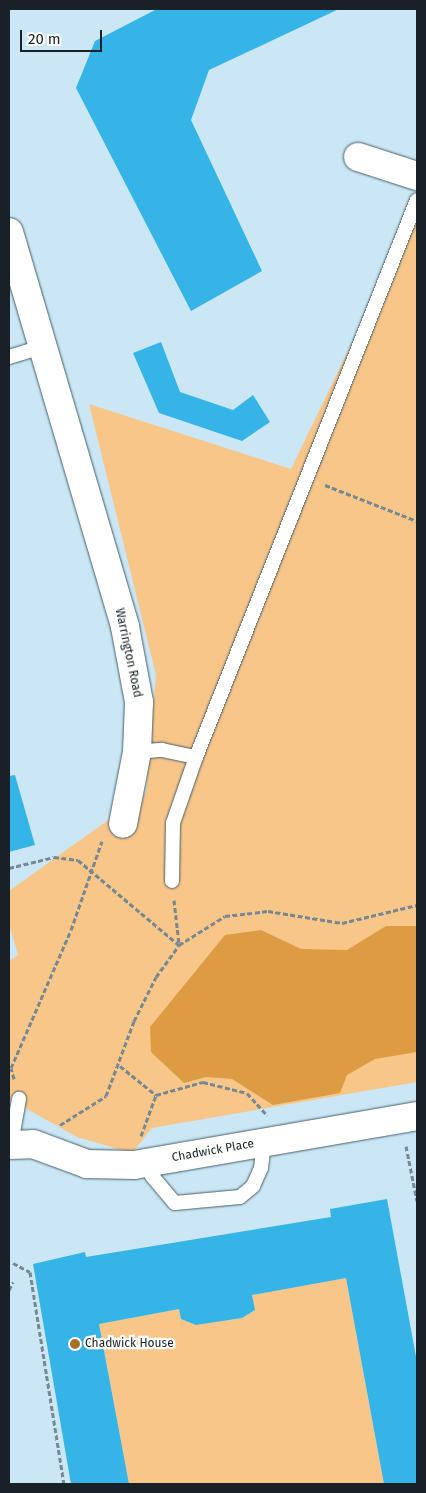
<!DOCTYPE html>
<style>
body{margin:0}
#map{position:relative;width:426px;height:1493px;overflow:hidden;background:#cbe7f6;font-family:"Fira Sans",sans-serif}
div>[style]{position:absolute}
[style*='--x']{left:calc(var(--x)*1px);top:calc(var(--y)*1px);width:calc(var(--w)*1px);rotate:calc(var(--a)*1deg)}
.green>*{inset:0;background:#f8c689}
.water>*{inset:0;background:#dd9b43}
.building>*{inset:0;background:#35b4e7}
.path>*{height:3px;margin-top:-1.5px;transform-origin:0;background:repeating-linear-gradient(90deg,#768993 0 5px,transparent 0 7.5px)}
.roads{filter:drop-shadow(0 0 1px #455e6a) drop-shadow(0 0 1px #455e6a)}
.lane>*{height:14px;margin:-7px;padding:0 7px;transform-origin:7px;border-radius:7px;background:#fff}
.street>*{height:28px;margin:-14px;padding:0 14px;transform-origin:14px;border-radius:14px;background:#fff}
.dots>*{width:14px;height:14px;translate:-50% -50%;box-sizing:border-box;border:2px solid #fff;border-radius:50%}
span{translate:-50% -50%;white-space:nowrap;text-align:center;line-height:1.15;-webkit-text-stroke:4.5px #fff;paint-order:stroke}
.street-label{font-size:12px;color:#172126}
.poi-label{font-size:12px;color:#172126}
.left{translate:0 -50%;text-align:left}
.frame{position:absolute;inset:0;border:10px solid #172126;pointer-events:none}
.scale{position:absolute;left:20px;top:30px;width:82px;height:22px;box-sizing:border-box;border:2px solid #172126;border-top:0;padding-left:6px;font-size:15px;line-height:18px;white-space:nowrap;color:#172126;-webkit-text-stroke:4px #fff;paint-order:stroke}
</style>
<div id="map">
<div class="green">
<i style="clip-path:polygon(417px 208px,417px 1082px,152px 1128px,132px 1153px,77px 1137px,9px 1099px,9px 961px,18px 955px,9px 924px,9px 891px,146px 793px,156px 675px,89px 404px,291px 469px)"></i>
<i style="clip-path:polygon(346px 1278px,384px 1484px,129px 1484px,99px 1324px,179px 1309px,181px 1319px,196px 1325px,242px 1318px,255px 1310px,252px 1295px)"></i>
</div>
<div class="water">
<i style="clip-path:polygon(386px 926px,417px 926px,417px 1052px,375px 1059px,347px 1075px,340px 1093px,273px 1105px,232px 1079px,206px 1077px,184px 1083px,151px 1052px,150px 1027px,225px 935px,261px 930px,301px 949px,347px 950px)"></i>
</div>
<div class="building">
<i style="clip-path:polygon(157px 9px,339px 9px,209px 70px,191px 120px,262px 271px,191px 311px,76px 88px,95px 41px)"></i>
<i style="clip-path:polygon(161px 342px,180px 392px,233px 410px,253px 395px,270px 422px,242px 441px,159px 413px,133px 353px)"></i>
<i style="clip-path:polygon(15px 775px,35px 845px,9px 852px,9px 776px)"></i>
<i style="clip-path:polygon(387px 1199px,417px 1362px,417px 1484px,384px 1484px,346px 1278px,252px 1295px,255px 1310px,242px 1318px,196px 1325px,181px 1319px,179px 1309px,99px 1324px,129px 1484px,71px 1484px,33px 1264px,85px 1252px,86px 1257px,331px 1217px,330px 1209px)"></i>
</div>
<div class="path">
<i style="--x:325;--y:485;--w:99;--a:21.4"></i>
<i style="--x:9;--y:868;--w:46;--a:-13.7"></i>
<i style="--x:54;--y:857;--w:24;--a:7"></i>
<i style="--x:78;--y:860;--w:132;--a:40.1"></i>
<i style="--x:174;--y:900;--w:44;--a:83.5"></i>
<i style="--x:120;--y:1066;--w:46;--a:38.9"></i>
<i style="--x:156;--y:1095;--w:49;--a:-15.5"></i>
<i style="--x:203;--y:1082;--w:45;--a:14"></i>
<i style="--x:247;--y:1093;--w:30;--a:48"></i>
<i style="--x:14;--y:1079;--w:11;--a:-105"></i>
<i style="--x:11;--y:1068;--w:150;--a:-66.5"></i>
<i style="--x:71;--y:930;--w:94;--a:-70.8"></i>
<i style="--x:60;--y:1125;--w:54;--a:-32.2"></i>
<i style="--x:106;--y:1096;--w:80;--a:-69.5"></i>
<i style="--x:134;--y:1021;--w:49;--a:-63.4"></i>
<i style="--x:156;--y:977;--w:39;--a:-54"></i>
<i style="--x:179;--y:945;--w:54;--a:-32.2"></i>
<i style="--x:225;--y:916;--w:43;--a:-6.6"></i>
<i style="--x:268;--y:911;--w:75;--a:9.2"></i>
<i style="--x:342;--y:923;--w:77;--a:-13.5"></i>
<i style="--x:141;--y:1136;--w:44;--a:-69.9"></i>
<i style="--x:406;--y:1146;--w:56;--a:78.7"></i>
<i style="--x:13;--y:1263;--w:19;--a:28"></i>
<i style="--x:30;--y:1272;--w:215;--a:80.9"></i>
<i style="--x:9;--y:1290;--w:9;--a:-63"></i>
</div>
<div class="roads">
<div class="lane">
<i style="--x:9;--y:357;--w:34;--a:-17"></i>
<i style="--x:137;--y:752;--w:25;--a:-5"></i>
<i style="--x:162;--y:750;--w:35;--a:12"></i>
<i style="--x:172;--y:881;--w:58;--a:-89"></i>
<i style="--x:173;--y:823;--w:70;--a:-70.8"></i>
<i style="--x:196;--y:757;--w:599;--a:-68.36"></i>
<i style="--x:11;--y:1144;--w:46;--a:-79.9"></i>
<i style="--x:149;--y:1162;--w:14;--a:78"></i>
<i style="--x:152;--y:1176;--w:35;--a:50"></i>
<i style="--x:175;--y:1203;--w:65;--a:-5.3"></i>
<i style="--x:240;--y:1197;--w:17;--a:-40"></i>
<i style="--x:253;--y:1186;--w:20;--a:-66"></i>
<i style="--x:261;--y:1168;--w:26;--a:-83"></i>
</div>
<div class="street">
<i style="--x:358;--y:157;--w:62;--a:17.9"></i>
<i style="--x:9;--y:232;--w:412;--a:73.6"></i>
<i style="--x:125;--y:627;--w:76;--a:79.4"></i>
<i style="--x:139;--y:702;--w:50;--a:92.3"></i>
<i style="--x:137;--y:752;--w:73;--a:101"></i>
<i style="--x:9;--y:1145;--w:24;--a:-2"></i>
<i style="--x:33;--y:1144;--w:58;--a:20.3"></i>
<i style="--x:87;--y:1164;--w:47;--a:1.2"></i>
<i style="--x:134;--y:1165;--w:287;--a:-9.8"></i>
</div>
</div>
<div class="dots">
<i style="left:75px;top:1344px;background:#a57129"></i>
</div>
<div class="street-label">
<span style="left:128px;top:653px;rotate:78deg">Warrington Road</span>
<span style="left:213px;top:1151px;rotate:-10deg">Chadwick Place</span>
</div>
<div class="poi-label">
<span class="left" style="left:85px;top:1344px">Chadwick House</span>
</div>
<div class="frame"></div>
<div class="scale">20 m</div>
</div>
